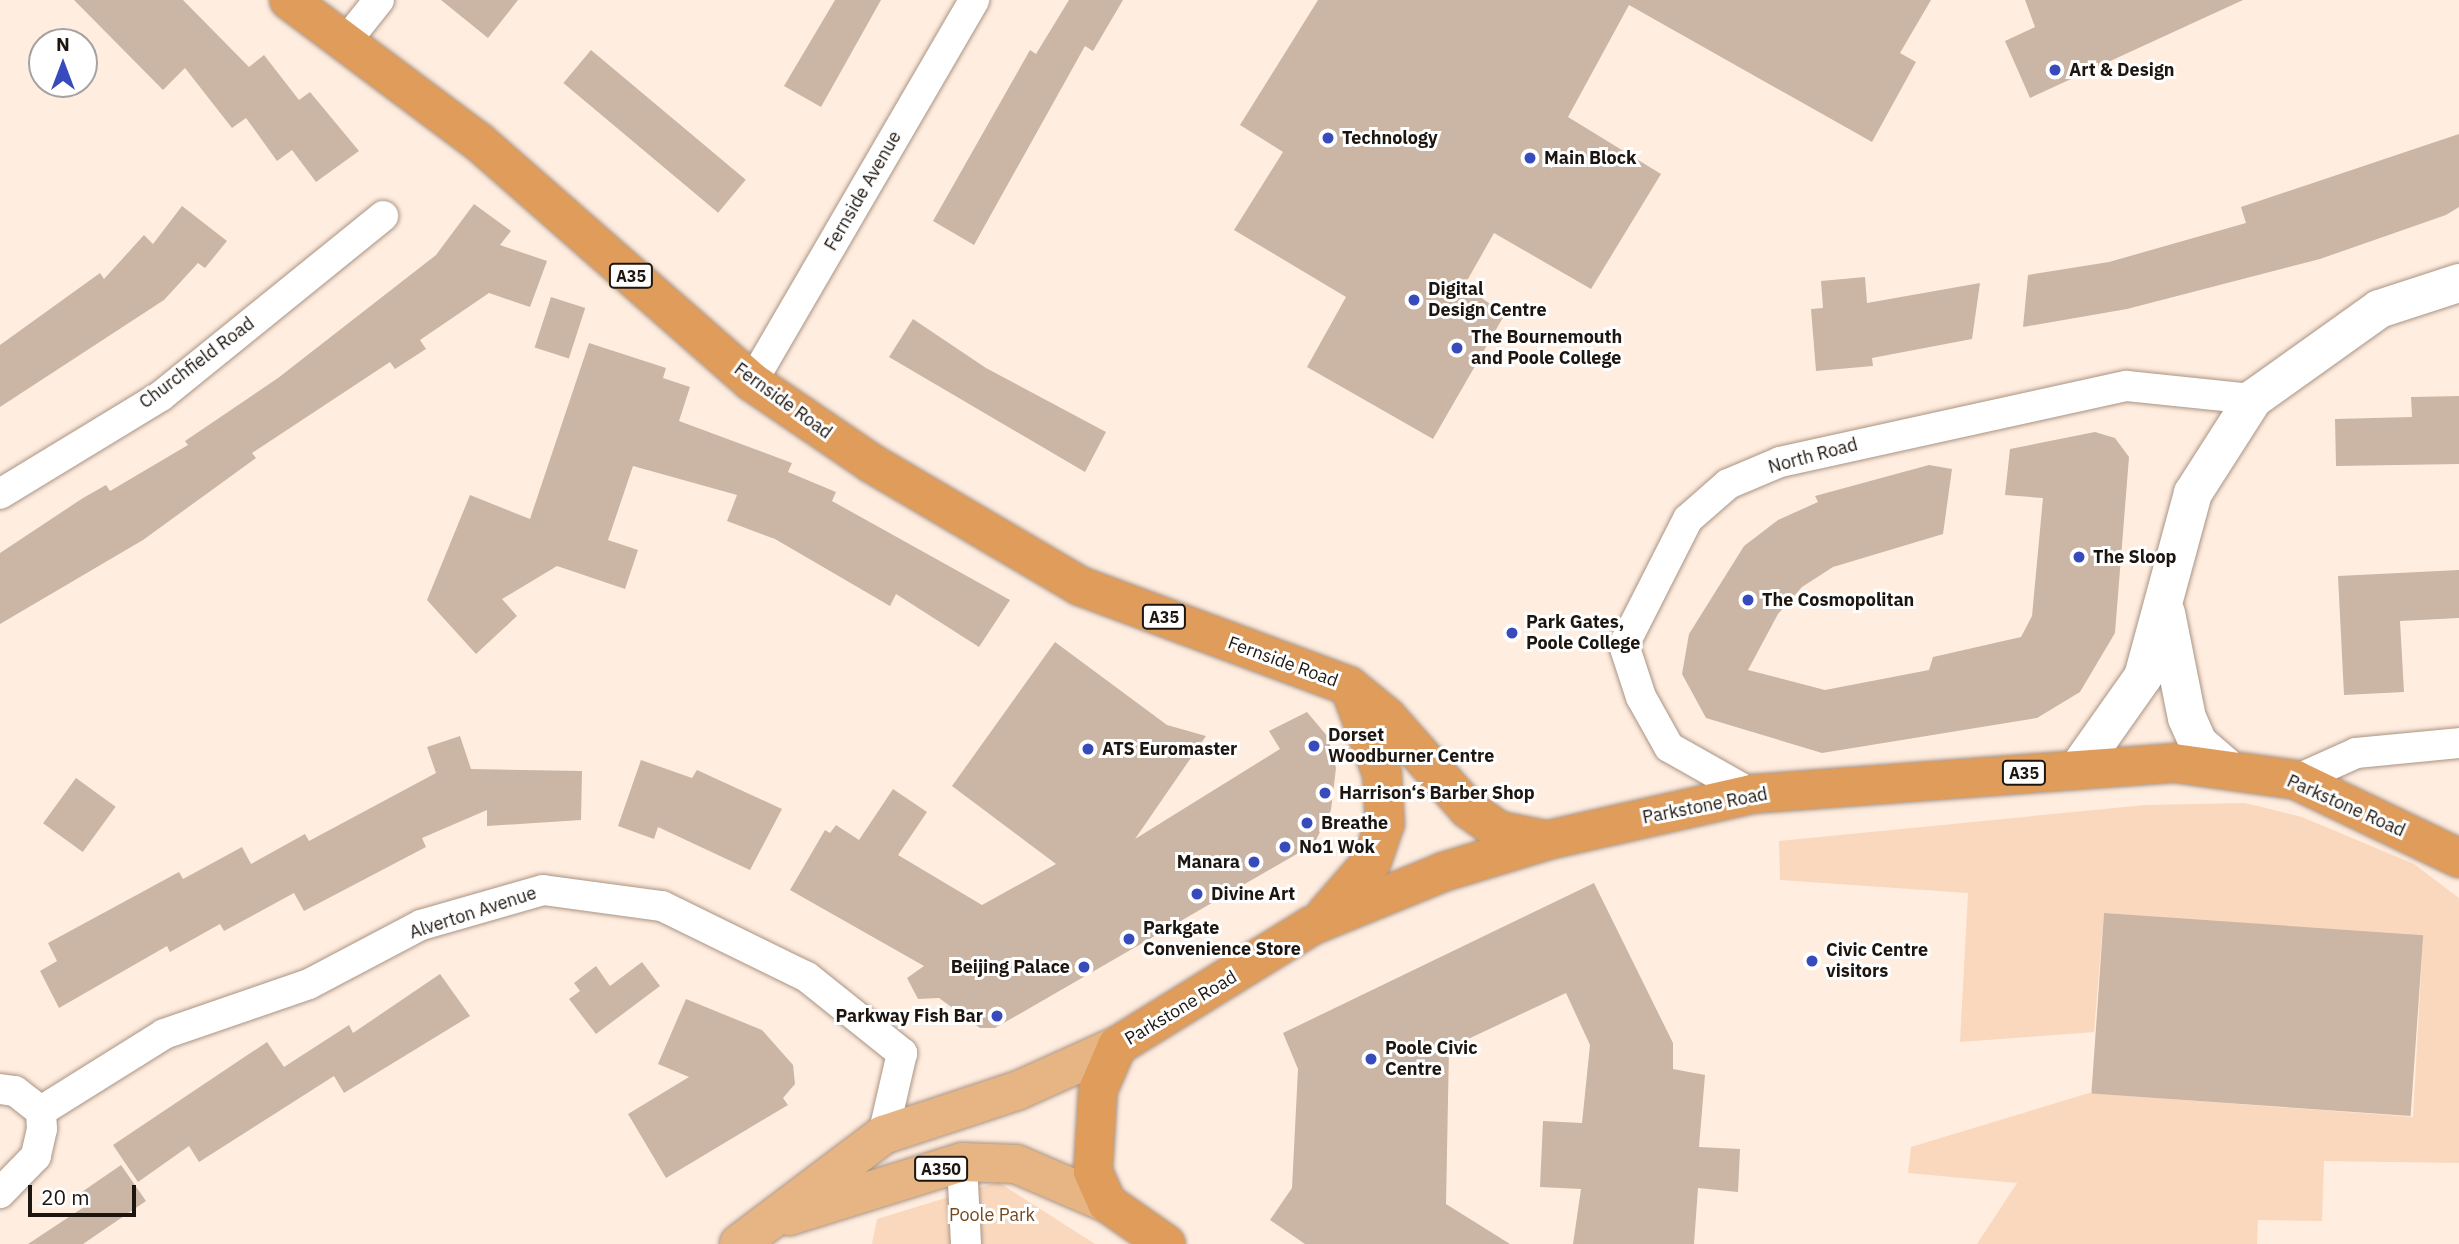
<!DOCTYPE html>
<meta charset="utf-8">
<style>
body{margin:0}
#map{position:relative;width:2459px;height:1244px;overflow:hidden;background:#ffeddf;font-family:"IBM Plex Sans",sans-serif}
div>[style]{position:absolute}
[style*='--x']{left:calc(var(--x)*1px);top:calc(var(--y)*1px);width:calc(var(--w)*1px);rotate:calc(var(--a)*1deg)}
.green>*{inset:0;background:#fad8bd}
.building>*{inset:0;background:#cbb6a5;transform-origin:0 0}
.roads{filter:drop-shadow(0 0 2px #a99484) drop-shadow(0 0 2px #a99484)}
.minor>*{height:30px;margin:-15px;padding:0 15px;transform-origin:15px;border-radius:15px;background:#fff}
.tertiary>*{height:38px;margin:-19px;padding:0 19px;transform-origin:19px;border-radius:19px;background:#fff}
.primary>*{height:38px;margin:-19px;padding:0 19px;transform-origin:19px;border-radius:19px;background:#e7b583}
.trunk>*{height:38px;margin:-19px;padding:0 19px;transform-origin:19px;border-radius:19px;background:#df9c5a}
.dots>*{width:19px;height:19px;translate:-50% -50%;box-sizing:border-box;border:4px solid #fff;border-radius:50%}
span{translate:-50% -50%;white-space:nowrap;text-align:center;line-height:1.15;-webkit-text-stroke:6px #fff;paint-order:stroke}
.shield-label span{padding:2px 5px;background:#fff;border:2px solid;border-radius:5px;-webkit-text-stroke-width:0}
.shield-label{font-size:16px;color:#1d1610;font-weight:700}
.poi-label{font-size:18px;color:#1d1610;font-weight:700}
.left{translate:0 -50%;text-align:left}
.right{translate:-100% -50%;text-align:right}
.street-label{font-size:18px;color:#1d1610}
.park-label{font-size:18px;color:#75491f}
.north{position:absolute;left:28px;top:28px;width:70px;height:70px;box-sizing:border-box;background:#fff;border:2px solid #a5a29f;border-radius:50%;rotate:0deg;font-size:19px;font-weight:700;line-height:28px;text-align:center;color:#1d1610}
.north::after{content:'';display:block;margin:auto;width:24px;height:32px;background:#384bbd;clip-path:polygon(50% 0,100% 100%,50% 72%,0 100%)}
.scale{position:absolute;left:28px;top:1185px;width:108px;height:32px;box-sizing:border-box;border:4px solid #1d1610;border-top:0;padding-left:9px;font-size:21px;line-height:24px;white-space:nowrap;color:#1d1610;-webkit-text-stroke:5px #fff;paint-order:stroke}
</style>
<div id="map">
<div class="green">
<i style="clip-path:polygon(2245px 803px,2302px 817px,2414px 864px,2459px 898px,2459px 1163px,2324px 1161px,2322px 1221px,2258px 1220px,2257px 1244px,1977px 1244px,2017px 1183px,1908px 1173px,1911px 1147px,2089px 1093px,2413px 1117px,2423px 938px,2104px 913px,2094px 1032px,1960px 1042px,1968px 893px,1780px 880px,1779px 841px,2145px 805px)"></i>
<i style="clip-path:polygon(998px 1182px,1095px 1244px,872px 1244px,877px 1219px)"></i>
</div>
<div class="building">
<i style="clip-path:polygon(74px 0,183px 0,249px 67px,264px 55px,299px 100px,310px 92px,359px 151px,316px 182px,292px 150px,277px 161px,246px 118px,232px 128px,185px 68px,163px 90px)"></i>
<i style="clip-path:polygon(441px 0,518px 0,488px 38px)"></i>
<i style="clip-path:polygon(835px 0,881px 0,821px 107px,784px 86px)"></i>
<i style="clip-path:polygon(1069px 0,1123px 0,1093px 51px,1085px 46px,974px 245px,933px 221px,1030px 50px,1036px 54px)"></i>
<i style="clip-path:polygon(1318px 0,1931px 0,1900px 53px,1916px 62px,1872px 142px,1629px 5px,1568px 117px,1661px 174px,1591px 289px,1494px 233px,1464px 286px,1505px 314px,1433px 439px,1307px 367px,1346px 297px,1234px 230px,1283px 152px,1240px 125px)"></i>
<i style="clip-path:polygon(2025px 0,2243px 0,2030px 98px,2005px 41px,2035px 27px)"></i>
<i style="left:591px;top:50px;width:202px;height:43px;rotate:40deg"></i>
<i style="clip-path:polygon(2459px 134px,2459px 207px,2446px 215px,2320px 259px,2127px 309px,2023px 327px,2028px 275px,2109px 262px,2246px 223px,2241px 207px)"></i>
<i style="clip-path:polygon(474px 204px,511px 231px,500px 245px,547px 261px,530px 307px,489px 293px,420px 340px,426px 349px,395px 369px,390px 362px,252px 453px,256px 458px,143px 540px,0 624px,0 553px,83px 498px,106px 485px,110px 491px,188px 445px,185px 441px,278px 378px,436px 255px)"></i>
<i style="clip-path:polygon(182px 206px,227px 241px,205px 268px,198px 263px,164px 300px,0 407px,0 345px,100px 273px,104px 279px,144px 235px,153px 244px)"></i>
<i style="clip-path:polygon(1865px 277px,1867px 303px,1980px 283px,1972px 339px,1872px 358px,1873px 366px,1816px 371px,1811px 309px,1823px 308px,1821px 281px)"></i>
<i style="left:551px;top:297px;width:36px;height:53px;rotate:18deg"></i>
<i style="clip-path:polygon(913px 319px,986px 368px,1106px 432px,1085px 472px,889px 357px)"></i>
<i style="clip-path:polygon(589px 343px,666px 368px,663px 378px,690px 387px,679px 421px,792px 463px,788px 472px,836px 492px,832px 501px,1010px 600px,979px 647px,896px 594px,890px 606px,775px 539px,727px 521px,737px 495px,633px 466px,608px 540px,638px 550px,625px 589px,557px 566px,502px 599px,517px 616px,476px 654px,427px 600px,470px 495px,530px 519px)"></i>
<i style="clip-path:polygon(2459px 396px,2459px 464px,2336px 466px,2335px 419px,2412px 417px,2411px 397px)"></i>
<i style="clip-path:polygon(2095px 432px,2115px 438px,2129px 457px,2115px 633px,2080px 692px,2037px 718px,1822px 753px,1706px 718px,1682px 674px,1689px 634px,1744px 546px,1778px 520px,1818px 502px,1815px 496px,1929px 465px,1952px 469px,1943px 534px,1833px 567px,1802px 587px,1778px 614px,1748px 670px,1825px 690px,1929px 670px,1933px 657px,2021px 637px,2032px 616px,2043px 498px,2005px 495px,2010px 449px)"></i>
<i style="clip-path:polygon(2459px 570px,2459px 618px,2400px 621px,2404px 692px,2344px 695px,2338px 576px)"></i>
<i style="clip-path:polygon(1055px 642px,1167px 725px,1206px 736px,1135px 839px,1280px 749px,1269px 731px,1307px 712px,1328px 737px,1336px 768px,1331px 810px,1314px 844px,995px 1028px,980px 1028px,939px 998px,918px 999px,907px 978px,924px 966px,790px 890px,825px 830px,830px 833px,836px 825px,859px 840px,893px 789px,927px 812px,898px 855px,982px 905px,1056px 864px,952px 786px)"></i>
<i style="clip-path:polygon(460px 736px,471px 769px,582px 771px,581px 820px,487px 826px,487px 810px,422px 838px,426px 847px,304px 911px,294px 893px,224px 931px,220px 924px,170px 952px,167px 946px,59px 1008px,40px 971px,57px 961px,48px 943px,179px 872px,183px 879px,242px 847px,251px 864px,305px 834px,309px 841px,436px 773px,427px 747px)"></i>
<i style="clip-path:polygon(641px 760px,692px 778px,697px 770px,782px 809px,750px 870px,658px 827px,654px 839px,618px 826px)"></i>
<i style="left:76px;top:778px;width:49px;height:56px;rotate:36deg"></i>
<i style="clip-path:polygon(1594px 883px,1673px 1043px,1673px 1069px,1705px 1075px,1699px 1147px,1740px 1149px,1738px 1192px,1698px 1188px,1694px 1244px,1573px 1244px,1581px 1189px,1540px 1187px,1543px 1121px,1582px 1123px,1590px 1045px,1566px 993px,1449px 1048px,1446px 1204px,1510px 1244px,1305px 1244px,1270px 1220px,1292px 1188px,1298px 1069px,1283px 1033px)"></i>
<i style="left:2104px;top:913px;width:320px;height:181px;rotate:4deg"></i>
<i style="clip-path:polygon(642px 962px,660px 986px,596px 1034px,569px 999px,580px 991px,574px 983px,596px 966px,610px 986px)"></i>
<i style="clip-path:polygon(440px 974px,470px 1016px,344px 1093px,334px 1076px,199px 1162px,189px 1146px,138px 1182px,113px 1145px,267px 1042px,284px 1067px,349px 1025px,353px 1033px)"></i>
<i style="clip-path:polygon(686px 999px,762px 1030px,793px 1065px,795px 1084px,783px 1098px,788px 1105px,666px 1178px,628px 1114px,689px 1077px,658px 1064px)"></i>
<i style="clip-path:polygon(121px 1165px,146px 1201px,83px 1244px,28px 1244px,84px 1207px,76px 1196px)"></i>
</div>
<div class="roads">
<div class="minor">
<i style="--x:347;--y:40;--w:51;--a:-51.3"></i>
<i style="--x:752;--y:382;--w:442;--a:-59.8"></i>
<i style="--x:0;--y:494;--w:188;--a:-31.3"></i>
<i style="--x:161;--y:396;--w:286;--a:-39"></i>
<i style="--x:2296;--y:780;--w:66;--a:-24.2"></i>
<i style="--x:2356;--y:753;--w:103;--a:-5.5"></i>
<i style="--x:1752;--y:794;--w:95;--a:-150.5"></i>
<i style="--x:1669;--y:747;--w:57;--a:-119.2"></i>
<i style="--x:1641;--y:697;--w:55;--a:-108.1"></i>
<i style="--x:1624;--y:645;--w:141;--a:-63.1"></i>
<i style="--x:1688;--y:519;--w:53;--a:-41.2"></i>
<i style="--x:1728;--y:484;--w:56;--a:-22.9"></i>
<i style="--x:1780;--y:462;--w:355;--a:-12.4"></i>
<i style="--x:2127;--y:386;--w:127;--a:5.9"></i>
<i style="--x:0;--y:1089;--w:15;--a:8"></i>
<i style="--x:15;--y:1091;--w:33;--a:38"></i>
<i style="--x:41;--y:1111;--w:18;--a:87"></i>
<i style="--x:42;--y:1129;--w:28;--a:103"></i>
<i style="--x:36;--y:1156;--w:52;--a:134.2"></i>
<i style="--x:41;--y:1111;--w:145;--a:-32"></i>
<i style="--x:164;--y:1034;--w:153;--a:-19"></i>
<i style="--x:309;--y:984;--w:127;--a:-27.8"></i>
<i style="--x:421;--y:925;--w:127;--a:-16"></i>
<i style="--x:543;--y:890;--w:120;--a:7.7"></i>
<i style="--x:662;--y:906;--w:161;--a:26.1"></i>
<i style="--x:807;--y:977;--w:122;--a:38.7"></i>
<i style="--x:902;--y:1053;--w:84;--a:103"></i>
<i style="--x:962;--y:1162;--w:82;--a:87.2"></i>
</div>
<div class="tertiary">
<i style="--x:2166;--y:613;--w:107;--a:78.7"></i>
<i style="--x:2187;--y:718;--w:27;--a:66"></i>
<i style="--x:2198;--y:743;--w:35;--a:41"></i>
<i style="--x:2078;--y:769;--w:113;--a:-54.8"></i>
<i style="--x:2143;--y:677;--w:191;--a:-74.8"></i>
<i style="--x:2193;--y:493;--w:112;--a:-57.4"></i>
<i style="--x:2253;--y:399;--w:155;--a:-35.5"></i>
<i style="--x:2379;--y:309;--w:84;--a:-18"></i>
</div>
<div class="primary">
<i style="--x:789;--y:1216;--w:181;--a:-17.3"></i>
<i style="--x:962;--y:1162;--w:54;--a:2.1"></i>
<i style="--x:1016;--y:1164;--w:99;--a:23.2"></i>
<i style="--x:739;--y:1244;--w:181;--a:-37.1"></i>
<i style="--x:883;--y:1135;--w:143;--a:-18.3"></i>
<i style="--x:1019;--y:1090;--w:107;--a:-24.2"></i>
</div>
<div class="trunk">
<i style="--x:289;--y:0;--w:237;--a:36.8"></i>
<i style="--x:479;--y:142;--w:363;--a:41.3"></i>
<i style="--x:752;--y:382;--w:144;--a:34.2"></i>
<i style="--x:871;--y:463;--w:243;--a:30.5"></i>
<i style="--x:1080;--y:586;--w:287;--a:20.4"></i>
<i style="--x:1349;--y:686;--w:49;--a:39.2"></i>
<i style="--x:1387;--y:717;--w:123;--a:48.6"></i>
<i style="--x:1468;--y:809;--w:39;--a:35"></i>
<i style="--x:1500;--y:831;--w:47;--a:11.1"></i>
<i style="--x:1326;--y:914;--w:70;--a:-49"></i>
<i style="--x:1372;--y:861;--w:39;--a:-71"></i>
<i style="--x:1385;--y:824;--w:50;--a:-93.4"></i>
<i style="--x:1382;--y:774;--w:92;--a:-110.4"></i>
<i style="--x:1166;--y:1244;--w:72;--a:-145.2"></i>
<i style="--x:1107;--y:1203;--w:35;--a:-114"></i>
<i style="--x:1093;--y:1171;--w:81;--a:-86.5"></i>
<i style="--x:1098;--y:1090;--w:48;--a:-66.6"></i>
<i style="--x:1117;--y:1046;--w:228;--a:-31.7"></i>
<i style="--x:1311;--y:926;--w:143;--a:-22.2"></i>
<i style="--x:1443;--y:872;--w:110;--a:-16.9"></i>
<i style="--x:1548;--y:840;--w:209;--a:-12.7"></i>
<i style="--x:1752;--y:794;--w:423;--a:-4.2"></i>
<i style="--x:2174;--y:763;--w:123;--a:7.9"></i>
<i style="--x:2296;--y:780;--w:181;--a:25.6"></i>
</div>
</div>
<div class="dots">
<i style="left:2055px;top:70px;background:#384bbd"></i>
<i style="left:1328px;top:138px;background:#384bbd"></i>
<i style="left:1530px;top:158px;background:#384bbd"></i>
<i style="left:1414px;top:300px;background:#384bbd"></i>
<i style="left:1457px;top:348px;background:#384bbd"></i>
<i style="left:2079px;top:557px;background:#384bbd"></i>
<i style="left:1748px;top:600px;background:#384bbd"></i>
<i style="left:1512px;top:633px;background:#384bbd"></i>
<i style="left:1314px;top:746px;background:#384bbd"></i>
<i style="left:1088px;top:749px;background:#384bbd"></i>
<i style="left:1325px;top:793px;background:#384bbd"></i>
<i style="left:1307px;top:823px;background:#384bbd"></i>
<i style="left:1285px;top:847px;background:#384bbd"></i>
<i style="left:1254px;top:862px;background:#384bbd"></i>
<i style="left:1197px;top:894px;background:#384bbd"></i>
<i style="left:1129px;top:939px;background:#384bbd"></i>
<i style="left:1812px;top:961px;background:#384bbd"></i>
<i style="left:1084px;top:967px;background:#384bbd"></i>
<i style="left:997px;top:1016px;background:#384bbd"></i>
<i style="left:1371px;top:1059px;background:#384bbd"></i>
</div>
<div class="shield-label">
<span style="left:631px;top:276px">A35</span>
<span style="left:1164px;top:617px">A35</span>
<span style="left:2024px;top:773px">A35</span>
<span style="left:941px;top:1169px">A350</span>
</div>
<div class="poi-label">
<span class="left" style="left:2069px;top:70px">Art &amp; Design</span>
<span class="left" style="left:1342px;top:138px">Technology</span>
<span class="left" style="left:1544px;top:158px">Main Block</span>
<span class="left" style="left:1428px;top:300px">Digital<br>Design Centre</span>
<span class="left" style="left:1471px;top:348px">The Bournemouth<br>and Poole College</span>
<span class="left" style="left:2093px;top:557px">The Sloop</span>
<span class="left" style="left:1762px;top:600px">The Cosmopolitan</span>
<span class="left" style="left:1526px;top:633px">Park Gates,<br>Poole College</span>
<span class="left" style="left:1328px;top:746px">Dorset<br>Woodburner Centre</span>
<span class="left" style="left:1102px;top:749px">ATS Euromaster</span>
<span class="left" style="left:1339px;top:793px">Harrison‘s Barber Shop</span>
<span class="left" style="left:1321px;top:823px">Breathe</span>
<span class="left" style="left:1299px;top:847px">No1 Wok</span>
<span class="right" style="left:1240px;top:862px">Manara</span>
<span class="left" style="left:1211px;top:894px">Divine Art</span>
<span class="left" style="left:1143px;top:939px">Parkgate<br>Convenience Store</span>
<span class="left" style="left:1826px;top:961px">Civic Centre<br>visitors</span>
<span class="right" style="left:1070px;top:967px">Beijing Palace</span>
<span class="right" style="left:983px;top:1016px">Parkway Fish Bar</span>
<span class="left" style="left:1385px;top:1059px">Poole Civic<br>Centre</span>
</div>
<div class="street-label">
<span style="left:863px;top:191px;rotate:-60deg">Fernside Avenue</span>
<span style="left:197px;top:363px;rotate:-37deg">Churchfield Road</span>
<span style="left:783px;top:401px;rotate:36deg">Fernside Road</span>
<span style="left:1813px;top:456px;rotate:-15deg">North Road</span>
<span style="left:1283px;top:662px;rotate:20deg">Fernside Road</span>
<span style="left:1705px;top:806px;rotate:-11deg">Parkstone Road</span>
<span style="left:2346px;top:806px;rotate:24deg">Parkstone Road</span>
<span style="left:473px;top:913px;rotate:-18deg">Alverton Avenue</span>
<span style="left:1181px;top:1008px;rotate:-31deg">Parkstone Road</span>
</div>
<div class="park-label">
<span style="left:992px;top:1215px">Poole Park</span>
</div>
<div class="north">N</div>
<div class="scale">20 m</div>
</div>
